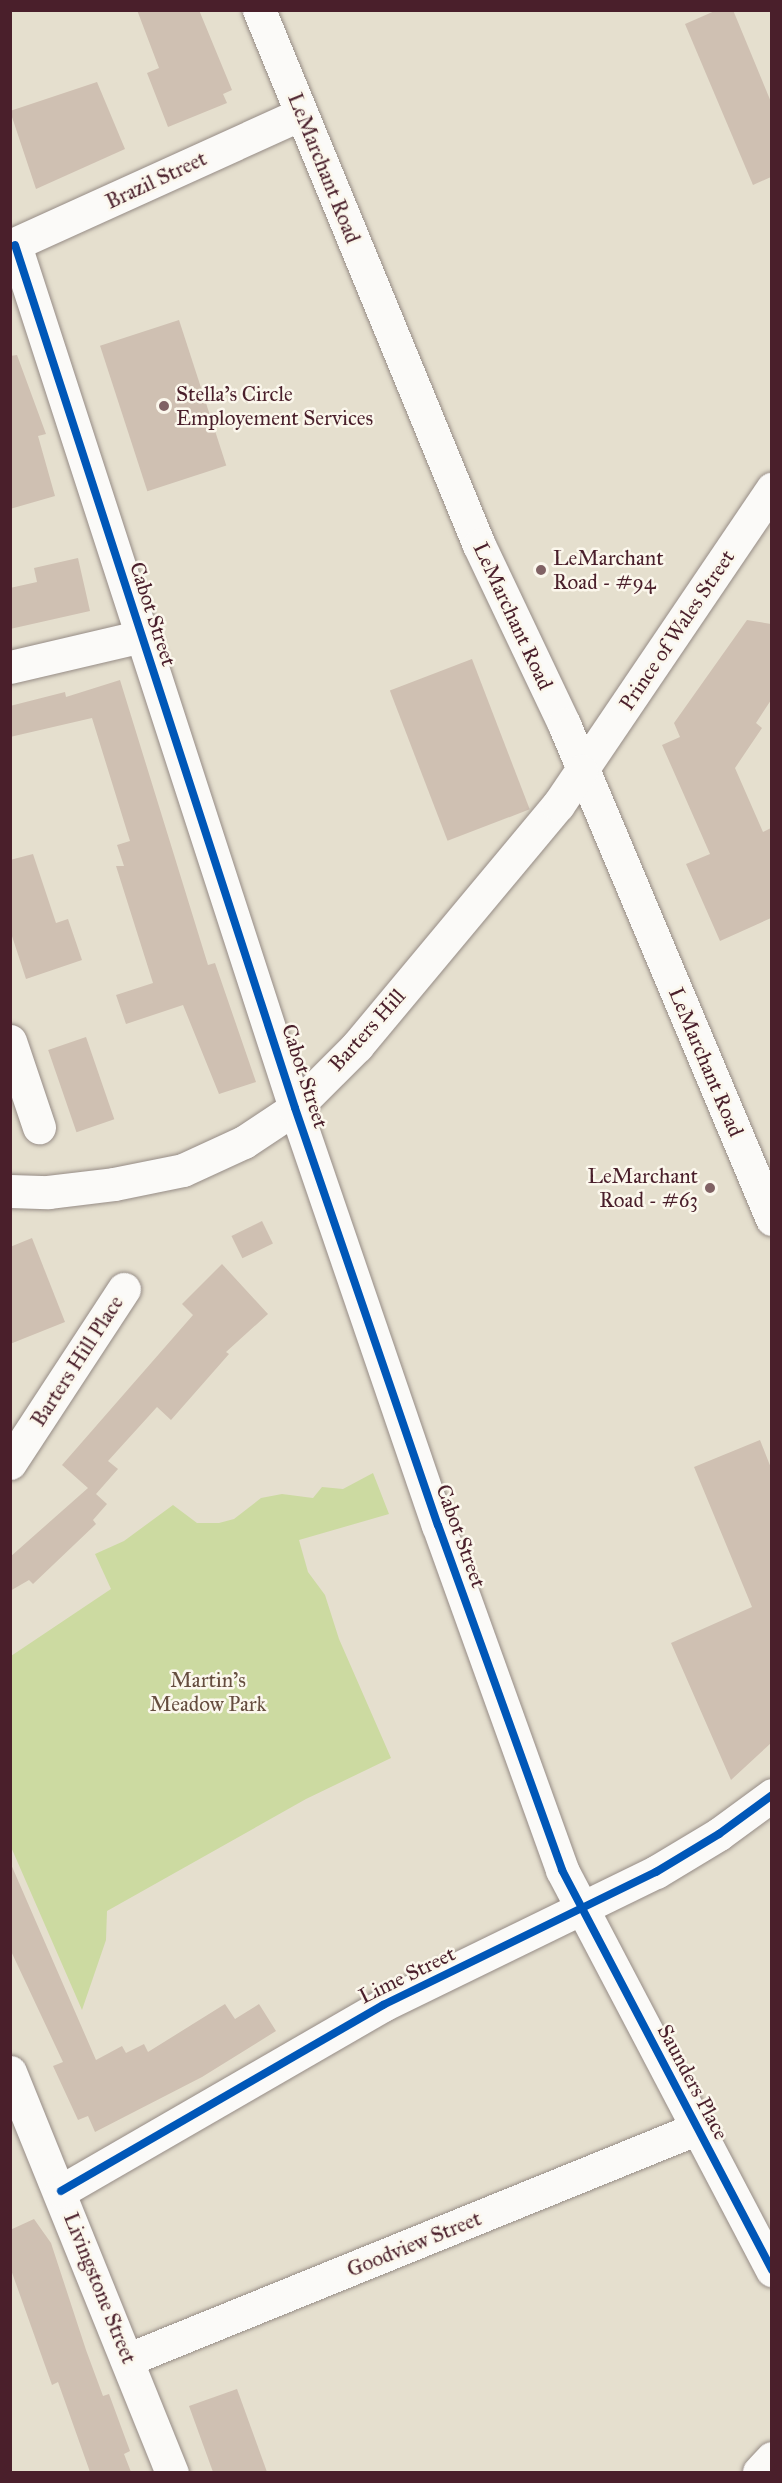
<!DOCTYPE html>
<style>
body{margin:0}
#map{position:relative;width:782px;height:2483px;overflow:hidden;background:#e5dfce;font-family:"IM FELL Great Primer",serif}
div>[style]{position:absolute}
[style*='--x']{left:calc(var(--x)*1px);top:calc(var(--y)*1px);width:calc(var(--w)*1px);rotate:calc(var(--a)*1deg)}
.green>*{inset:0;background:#ccdaa1}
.building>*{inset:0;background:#cfc0b2;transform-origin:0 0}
.roads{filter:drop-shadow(0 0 2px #968c86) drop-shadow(0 0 2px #968c86)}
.minor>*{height:33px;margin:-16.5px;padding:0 16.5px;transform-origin:16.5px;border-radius:16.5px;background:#fbfaf8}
.major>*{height:33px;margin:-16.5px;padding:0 16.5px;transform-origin:16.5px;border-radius:16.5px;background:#fbfaf8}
.cycleway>*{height:8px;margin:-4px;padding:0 4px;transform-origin:4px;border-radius:4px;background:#0057b8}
.dots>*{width:16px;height:16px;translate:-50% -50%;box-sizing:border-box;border:3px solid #fbf7ec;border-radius:50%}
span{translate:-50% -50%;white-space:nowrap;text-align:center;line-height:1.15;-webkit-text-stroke:5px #fbf7ec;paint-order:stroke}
.street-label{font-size:21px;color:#4a1f2b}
.poi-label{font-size:21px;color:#4a1f2b}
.left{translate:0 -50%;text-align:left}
.right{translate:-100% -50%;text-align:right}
.park-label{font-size:21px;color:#654d3f}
.frame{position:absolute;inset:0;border:12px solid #4a1f2b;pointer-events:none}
</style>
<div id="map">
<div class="green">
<i style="clip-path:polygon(373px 1473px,389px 1514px,299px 1540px,308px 1572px,325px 1595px,339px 1639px,391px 1758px,306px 1799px,107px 1911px,106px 1940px,82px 2010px,11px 1847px,11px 1656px,111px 1589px,95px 1554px,124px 1541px,173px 1505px,197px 1523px,219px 1523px,234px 1519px,261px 1498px,282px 1494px,313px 1498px,322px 1487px,343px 1489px)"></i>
</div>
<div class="building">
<i style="clip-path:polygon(137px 10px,199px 10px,232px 90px,223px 94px,227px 103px,168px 127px,147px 73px,159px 68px)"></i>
<i style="clip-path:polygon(717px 10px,733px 10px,771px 102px,771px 177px,753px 185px,685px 24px)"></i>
<i style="clip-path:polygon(97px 82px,125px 149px,36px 189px,10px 111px)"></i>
<i style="left:179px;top:320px;width:153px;height:83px;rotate:72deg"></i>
<i style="clip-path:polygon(17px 355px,46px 434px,38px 436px,55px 496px,10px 509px,10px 356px)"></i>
<i style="clip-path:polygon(78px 558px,90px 611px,10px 629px,10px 588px,37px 582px,34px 568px)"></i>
<i style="clip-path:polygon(747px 620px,771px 624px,771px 700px,756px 723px,762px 728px,735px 768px,763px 832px,771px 828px,771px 918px,720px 941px,686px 864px,710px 854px,662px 745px,680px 737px,674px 723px)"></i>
<i style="left:472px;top:659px;width:161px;height:88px;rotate:69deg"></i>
<i style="clip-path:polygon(120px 680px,208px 965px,215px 963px,256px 1082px,219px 1094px,183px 1005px,126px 1024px,116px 995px,153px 983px,116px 866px,124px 866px,117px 845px,130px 841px,92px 718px,10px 737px,10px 706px,65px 692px,66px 697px)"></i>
<i style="clip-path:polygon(33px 854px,56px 923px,68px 919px,82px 960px,26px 979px,10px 930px,10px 860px)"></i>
<i style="left:86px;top:1037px;width:87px;height:40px;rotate:71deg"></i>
<i style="left:262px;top:1221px;width:25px;height:34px;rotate:64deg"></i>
<i style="clip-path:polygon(32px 1238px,65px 1322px,10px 1344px,10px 1247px)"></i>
<i style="clip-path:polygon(222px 1264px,268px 1314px,226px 1352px,229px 1354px,171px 1420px,157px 1407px,108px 1461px,118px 1469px,96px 1494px,107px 1504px,93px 1520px,96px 1524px,33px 1584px,29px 1580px,10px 1591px,10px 1557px,88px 1488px,62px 1465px,193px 1315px,182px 1304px)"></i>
<i style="clip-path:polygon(760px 1440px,771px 1468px,771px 1743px,731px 1780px,671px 1643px,752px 1607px,694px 1467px)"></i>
<i style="clip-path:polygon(10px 1862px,96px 2060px,122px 2046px,126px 2053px,144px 2044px,148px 2052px,225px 2004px,235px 2019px,259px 2004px,276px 2031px,202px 2077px,95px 2132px,88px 2116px,78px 2120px,53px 2066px,63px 2062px,10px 1949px)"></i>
<i style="clip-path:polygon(34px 2219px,51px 2243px,86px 2350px,103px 2396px,109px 2394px,130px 2451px,124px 2454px,131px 2472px,90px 2472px,58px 2382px,52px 2385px,10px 2267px,10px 2230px)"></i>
<i style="clip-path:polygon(237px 2389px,267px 2472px,213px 2472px,189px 2406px)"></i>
</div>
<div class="roads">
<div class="minor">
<i style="--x:15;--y:245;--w:907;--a:72.02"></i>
<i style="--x:295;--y:1108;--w:441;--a:71.1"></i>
<i style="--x:438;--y:1525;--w:367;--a:70.2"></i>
<i style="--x:562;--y:1870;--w:452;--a:62.3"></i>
<i style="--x:10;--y:246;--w:320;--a:-24.4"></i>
<i style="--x:10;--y:667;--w:136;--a:-13.2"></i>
<i style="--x:581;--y:771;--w:341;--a:-55.9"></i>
<i style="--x:10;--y:1041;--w:91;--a:71.4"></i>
<i style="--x:10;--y:1463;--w:208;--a:-56.8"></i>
<i style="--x:10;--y:2072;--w:432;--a:68"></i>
<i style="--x:61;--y:2191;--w:372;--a:-30"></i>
<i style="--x:383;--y:2005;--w:304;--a:-26"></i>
<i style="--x:656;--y:1872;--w:74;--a:-31.1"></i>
<i style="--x:719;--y:1834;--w:66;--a:-36.3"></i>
<i style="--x:129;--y:2359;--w:614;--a:-22.1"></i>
<i style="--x:759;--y:2472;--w:19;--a:-47"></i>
</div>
<div class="major">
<i style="--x:259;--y:10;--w:578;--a:67.65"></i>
<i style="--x:479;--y:545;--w:198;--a:64.6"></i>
<i style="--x:564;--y:724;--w:537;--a:67.21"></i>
<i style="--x:10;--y:1191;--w:38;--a:2"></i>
<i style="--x:48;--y:1192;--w:66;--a:-6.9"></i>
<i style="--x:114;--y:1184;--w:70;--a:-11.5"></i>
<i style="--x:183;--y:1170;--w:67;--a:-24.7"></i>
<i style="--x:244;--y:1142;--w:61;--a:-33.7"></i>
<i style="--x:295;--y:1108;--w:88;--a:-45"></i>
<i style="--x:357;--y:1046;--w:314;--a:-50.2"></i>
<i style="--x:558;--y:805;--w:41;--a:-55.9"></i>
</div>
</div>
<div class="cycleway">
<i style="--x:15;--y:245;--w:907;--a:72.02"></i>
<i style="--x:295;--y:1108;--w:441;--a:71.1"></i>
<i style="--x:438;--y:1525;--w:367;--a:70.2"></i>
<i style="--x:562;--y:1870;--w:452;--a:62.3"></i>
<i style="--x:61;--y:2191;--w:372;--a:-30"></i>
<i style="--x:383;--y:2005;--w:304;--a:-26"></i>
<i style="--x:656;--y:1872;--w:74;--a:-31.1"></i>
<i style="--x:719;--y:1834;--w:66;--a:-36.3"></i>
</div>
<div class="dots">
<i style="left:164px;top:406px;background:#806264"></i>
<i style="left:541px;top:570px;background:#806264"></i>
<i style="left:710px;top:1188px;background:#806264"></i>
</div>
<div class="street-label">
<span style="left:324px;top:168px;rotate:68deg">LeMarchant Road</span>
<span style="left:156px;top:180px;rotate:-25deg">Brazil Street</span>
<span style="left:153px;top:614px;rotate:72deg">Cabot Street</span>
<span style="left:513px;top:616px;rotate:65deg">LeMarchant Road</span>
<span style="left:677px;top:630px;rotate:-56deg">Prince of Wales Street</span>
<span style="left:367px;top:1030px;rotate:-48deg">Barters Hill</span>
<span style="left:706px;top:1062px;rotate:67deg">LeMarchant Road</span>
<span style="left:305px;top:1076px;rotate:72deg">Cabot Street</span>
<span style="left:77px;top:1361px;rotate:-57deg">Barters Hill Place</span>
<span style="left:461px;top:1536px;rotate:70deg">Cabot Street</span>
<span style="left:407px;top:1975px;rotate:-26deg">Lime Street</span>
<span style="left:693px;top:2082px;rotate:62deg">Saunders Place</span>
<span style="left:414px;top:2244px;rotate:-22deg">Goodview Street</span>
<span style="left:100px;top:2288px;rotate:68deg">Livingstone Street</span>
</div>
<div class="poi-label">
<span class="left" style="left:176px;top:406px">Stella's Circle<br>Employement Services</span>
<span class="left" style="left:553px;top:570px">LeMarchant<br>Road - #94</span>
<span class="right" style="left:698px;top:1188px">LeMarchant<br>Road - #63</span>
</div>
<div class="park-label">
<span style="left:208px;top:1692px">Martin's<br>Meadow Park</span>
</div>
<div class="frame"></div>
</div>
